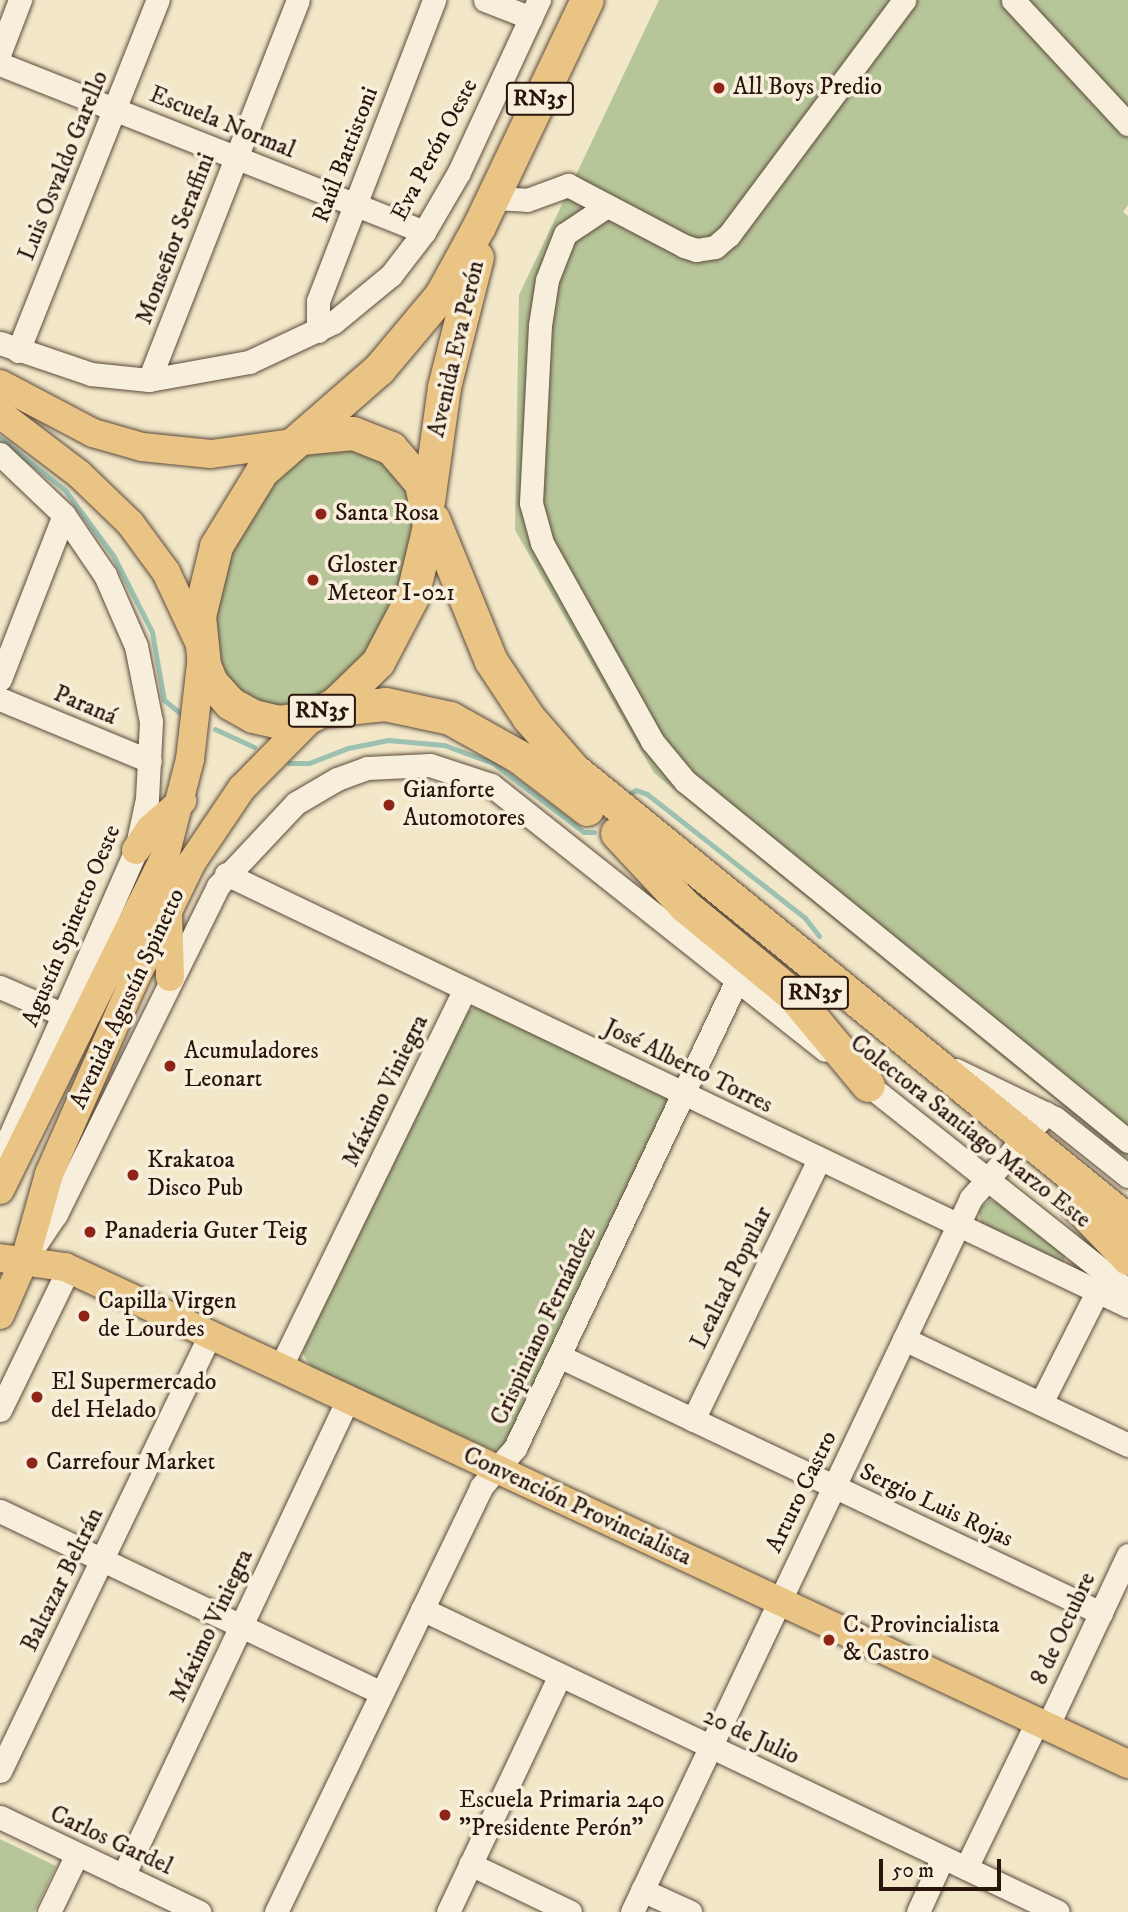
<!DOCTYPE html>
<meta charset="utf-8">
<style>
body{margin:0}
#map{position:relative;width:1128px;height:1912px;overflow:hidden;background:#f2e7c8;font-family:"IM FELL DW Pica",serif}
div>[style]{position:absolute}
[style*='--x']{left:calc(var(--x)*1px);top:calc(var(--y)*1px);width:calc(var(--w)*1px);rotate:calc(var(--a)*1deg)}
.green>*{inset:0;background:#b7c699}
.stream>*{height:5px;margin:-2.5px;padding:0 2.5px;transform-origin:2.5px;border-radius:2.5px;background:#9cc1b1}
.roads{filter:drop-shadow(0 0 2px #5c4a3c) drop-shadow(0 0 2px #5c4a3c)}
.minor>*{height:23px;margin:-11.5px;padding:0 11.5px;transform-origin:11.5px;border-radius:11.5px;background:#f7efdb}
.major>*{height:28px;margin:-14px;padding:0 14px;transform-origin:14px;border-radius:14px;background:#e9c484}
.highway>*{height:33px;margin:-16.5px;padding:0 16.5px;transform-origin:16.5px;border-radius:16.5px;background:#e9c484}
.dots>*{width:19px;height:19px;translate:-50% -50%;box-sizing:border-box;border:4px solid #f7efdb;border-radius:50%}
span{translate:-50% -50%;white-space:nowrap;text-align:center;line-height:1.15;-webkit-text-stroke:7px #f7efdb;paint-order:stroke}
.shield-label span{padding:2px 5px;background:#f7efdb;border:2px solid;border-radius:5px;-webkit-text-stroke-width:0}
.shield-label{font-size:23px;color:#2a150d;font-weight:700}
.poi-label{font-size:24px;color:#2a150d}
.left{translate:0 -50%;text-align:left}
.street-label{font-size:24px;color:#2a150d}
.scale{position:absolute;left:879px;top:1859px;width:122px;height:32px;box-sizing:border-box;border:4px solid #2a150d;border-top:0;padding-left:9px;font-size:21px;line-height:24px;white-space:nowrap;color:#2a150d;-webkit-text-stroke:5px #f7efdb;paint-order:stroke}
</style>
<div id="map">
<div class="green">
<i style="clip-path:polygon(659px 0,1128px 0,1128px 205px,1123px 212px,1128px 216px,1128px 1159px,654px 773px,515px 530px,519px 295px)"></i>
<i style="clip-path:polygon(334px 445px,376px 455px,406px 489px,413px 514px,406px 573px,359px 665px,305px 705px,262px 705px,229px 683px,211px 643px,224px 561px,268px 484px,311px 451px)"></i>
<i style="clip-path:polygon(476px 1006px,664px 1095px,668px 1101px,509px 1442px,495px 1451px,311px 1367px,302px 1352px,464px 1015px)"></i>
<i style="clip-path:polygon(990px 1200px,1000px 1203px,1065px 1256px,1064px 1263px,982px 1225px,978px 1210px)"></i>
<i style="clip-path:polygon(0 1839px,56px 1866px,34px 1912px,0 1912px)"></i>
</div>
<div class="stream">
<i style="--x:0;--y:438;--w:83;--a:38.7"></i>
<i style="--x:65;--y:490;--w:81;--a:53.6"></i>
<i style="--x:113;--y:555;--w:86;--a:63.1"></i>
<i style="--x:152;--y:632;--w:69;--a:80"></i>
<i style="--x:164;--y:700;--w:19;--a:39"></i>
<i style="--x:215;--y:729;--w:43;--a:24.8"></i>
<i style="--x:289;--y:763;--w:20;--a:0"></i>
<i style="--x:309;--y:763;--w:42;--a:-21"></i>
<i style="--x:348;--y:748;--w:41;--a:-11.3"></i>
<i style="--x:388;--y:740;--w:56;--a:5.1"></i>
<i style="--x:444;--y:745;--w:52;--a:20.2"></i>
<i style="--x:493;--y:763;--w:114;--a:37.2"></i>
<i style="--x:584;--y:832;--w:10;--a:0"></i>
<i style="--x:627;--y:795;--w:10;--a:-29"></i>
<i style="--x:636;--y:790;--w:12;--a:20"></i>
<i style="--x:647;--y:794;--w:201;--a:38.1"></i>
<i style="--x:805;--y:918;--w:23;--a:52"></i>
</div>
<div class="roads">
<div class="minor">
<i style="--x:485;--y:0;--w:49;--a:21.4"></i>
<i style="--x:1013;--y:0;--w:169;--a:47.2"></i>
<i style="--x:0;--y:52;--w:56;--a:-69"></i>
<i style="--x:0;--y:64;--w:456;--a:21.6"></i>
<i style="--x:493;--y:198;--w:34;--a:3"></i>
<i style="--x:527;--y:200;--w:44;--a:-20.1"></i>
<i style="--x:568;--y:185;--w:131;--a:27.7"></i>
<i style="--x:684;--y:246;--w:13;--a:18"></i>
<i style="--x:696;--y:250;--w:19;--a:-9"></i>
<i style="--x:715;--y:247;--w:18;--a:-41"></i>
<i style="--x:729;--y:235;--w:293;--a:-53.3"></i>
<i style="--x:607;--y:206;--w:50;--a:146.3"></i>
<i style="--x:565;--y:234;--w:49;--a:111.4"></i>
<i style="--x:547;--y:280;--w:46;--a:98.8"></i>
<i style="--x:540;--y:325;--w:178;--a:92.9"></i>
<i style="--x:531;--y:503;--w:41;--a:74.6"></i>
<i style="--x:542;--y:543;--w:227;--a:60.9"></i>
<i style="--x:652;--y:741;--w:52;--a:50.5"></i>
<i style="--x:685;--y:781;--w:571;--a:39.1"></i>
<i style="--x:318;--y:331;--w:30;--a:-90"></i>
<i style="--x:318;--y:301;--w:323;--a:-68.9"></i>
<i style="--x:0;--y:343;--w:96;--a:18.8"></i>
<i style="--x:91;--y:374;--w:58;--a:5.9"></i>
<i style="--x:149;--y:380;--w:102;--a:-10.2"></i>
<i style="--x:249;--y:362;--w:94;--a:-25.2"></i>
<i style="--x:334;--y:322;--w:74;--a:-39.5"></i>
<i style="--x:391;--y:275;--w:54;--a:-52.5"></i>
<i style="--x:424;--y:232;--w:69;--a:-59.7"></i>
<i style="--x:459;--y:172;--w:190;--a:-65.1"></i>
<i style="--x:18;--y:351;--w:378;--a:-68.3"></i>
<i style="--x:149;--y:380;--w:408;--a:-68.6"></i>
<i style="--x:0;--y:454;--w:88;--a:43.6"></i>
<i style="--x:64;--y:515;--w:73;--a:55.7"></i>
<i style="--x:105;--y:575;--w:77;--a:66.4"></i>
<i style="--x:136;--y:646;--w:77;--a:78.8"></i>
<i style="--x:151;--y:722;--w:77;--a:93"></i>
<i style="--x:147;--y:799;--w:52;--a:102.2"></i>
<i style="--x:136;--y:850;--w:337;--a:113.8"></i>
<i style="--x:0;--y:679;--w:176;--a:-68.7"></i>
<i style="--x:0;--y:699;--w:162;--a:22.5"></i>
<i style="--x:226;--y:874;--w:1000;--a:25.59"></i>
<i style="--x:0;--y:987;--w:70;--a:23.6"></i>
<i style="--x:956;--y:1070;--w:110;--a:25.9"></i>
<i style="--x:1055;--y:1118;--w:93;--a:38.5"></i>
<i style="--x:857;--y:1076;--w:346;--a:38.4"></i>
<i style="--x:31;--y:1251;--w:45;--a:-56"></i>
<i style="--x:56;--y:1214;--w:366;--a:-63.7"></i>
<i style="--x:218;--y:886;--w:114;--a:-46.8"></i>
<i style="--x:296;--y:803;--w:48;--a:-30.3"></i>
<i style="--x:337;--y:779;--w:32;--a:-20"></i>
<i style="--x:367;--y:768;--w:63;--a:-2.7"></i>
<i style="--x:430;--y:765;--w:64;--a:18.2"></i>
<i style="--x:491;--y:785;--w:426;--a:38.4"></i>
<i style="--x:904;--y:1339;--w:248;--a:25.3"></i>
<i style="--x:559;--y:1356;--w:600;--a:25.37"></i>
<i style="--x:280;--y:1368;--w:422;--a:-64"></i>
<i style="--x:1041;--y:1403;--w:124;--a:-63.2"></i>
<i style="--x:0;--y:1410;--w:158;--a:-64.1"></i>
<i style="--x:693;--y:1420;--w:290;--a:-64.2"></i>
<i style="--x:0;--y:1511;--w:422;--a:25.5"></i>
<i style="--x:422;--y:1609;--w:704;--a:25.47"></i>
<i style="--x:1047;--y:1727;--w:190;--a:-64.8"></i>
<i style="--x:0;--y:1771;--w:484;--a:-64.3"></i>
<i style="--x:0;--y:1817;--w:221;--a:25.5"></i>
<i style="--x:470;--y:1864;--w:111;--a:25.6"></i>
<i style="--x:966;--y:1868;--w:162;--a:-64.1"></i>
<i style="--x:123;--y:1876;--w:527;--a:-64.75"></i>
<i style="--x:642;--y:1890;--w:53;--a:24.6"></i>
<i style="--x:49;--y:1912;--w:64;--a:-64.2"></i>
<i style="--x:276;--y:1912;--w:472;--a:-64.2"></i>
<i style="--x:481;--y:1487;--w:52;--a:-48.9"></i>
<i style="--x:515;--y:1448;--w:518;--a:-64.62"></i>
<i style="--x:448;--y:1912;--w:262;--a:-64.7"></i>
<i style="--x:632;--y:1912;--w:790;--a:-64.6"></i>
<i style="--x:971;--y:1198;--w:113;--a:-48.6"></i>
<i style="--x:918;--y:1912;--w:60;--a:-65.6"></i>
</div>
<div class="major">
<i style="--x:0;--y:384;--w:105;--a:27.8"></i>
<i style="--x:93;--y:433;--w:51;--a:15.9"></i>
<i style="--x:142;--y:447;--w:69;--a:5.8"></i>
<i style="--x:211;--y:454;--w:82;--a:-7.7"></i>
<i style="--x:0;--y:414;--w:99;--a:37.2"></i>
<i style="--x:79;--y:474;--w:71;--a:43.9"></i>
<i style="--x:130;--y:523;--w:61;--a:53.7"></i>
<i style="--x:166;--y:572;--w:77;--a:64.8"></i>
<i style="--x:136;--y:850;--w:25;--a:-56"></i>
<i style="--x:150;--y:829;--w:43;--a:-41.2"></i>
<i style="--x:168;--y:913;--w:64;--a:88.2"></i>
<i style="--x:0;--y:1190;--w:373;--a:-63.7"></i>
<i style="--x:165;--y:856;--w:100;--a:-75.5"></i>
<i style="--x:190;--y:759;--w:104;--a:-83.4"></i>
<i style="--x:0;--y:1258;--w:66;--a:7.9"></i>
<i style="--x:65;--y:1267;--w:1173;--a:25.06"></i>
<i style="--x:0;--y:1315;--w:64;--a:-66.2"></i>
<i style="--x:26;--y:1256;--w:85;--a:-74.3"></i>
<i style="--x:49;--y:1174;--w:204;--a:-66.3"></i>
<i style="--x:131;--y:987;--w:139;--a:-64"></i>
<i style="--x:192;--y:862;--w:89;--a:-56"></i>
<i style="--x:242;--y:788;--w:101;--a:-45.4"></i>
</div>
<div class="highway">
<i style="--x:301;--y:438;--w:52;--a:-5.5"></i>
<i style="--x:353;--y:433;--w:41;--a:21.5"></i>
<i style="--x:391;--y:448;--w:46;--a:49.4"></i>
<i style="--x:421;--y:483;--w:44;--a:79.5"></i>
<i style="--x:429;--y:526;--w:73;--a:103.5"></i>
<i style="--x:412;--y:597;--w:73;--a:117.6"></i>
<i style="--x:378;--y:662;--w:60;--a:135.7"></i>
<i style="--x:335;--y:704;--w:32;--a:154"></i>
<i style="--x:306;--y:718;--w:27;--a:172"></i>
<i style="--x:279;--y:722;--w:27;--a:-167"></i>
<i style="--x:253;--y:716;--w:26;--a:-151"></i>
<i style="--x:230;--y:703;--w:28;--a:-132"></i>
<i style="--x:211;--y:682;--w:18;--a:-112"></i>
<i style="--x:204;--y:665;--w:49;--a:-95.8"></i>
<i style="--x:199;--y:616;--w:72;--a:-76.3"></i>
<i style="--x:216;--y:546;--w:88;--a:-58.5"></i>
<i style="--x:262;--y:471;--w:155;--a:-41.1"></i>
<i style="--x:379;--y:369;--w:97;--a:-50"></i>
<i style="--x:441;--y:295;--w:79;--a:-61.2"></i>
<i style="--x:479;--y:226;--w:250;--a:-64.5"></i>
<i style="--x:428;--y:501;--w:115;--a:-82"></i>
<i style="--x:444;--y:387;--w:134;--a:-75.8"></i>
<i style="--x:433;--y:519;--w:153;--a:67.8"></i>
<i style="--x:491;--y:661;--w:67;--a:56.5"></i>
<i style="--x:528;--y:717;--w:69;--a:49.1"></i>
<i style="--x:573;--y:769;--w:716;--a:39.16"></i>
<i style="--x:328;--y:710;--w:57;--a:-6"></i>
<i style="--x:385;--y:704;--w:66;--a:12.2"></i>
<i style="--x:450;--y:718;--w:78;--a:29.2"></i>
<i style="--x:518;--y:756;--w:87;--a:37.5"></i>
<i style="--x:617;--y:833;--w:100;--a:47"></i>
<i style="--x:685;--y:906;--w:140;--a:39.5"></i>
<i style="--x:793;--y:995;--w:117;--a:50.2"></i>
<i style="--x:1077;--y:1205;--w:74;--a:46.1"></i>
</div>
</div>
<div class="dots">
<i style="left:719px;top:88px;background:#8f2418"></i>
<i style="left:321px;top:514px;background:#8f2418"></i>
<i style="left:313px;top:580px;background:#8f2418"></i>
<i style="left:389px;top:805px;background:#8f2418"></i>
<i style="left:170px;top:1066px;background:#8f2418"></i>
<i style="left:133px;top:1175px;background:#8f2418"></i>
<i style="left:90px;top:1232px;background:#8f2418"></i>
<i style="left:84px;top:1316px;background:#8f2418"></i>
<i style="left:37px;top:1397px;background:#8f2418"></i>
<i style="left:32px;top:1463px;background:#8f2418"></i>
<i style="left:829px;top:1640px;background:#8f2418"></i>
<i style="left:445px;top:1815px;background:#8f2418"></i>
</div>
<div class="shield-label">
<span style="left:540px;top:99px">RN35</span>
<span style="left:322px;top:711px">RN35</span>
<span style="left:815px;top:993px">RN35</span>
</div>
<div class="poi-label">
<span class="left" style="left:733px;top:88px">All Boys Predio</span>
<span class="left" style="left:335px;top:514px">Santa Rosa</span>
<span class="left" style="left:327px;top:580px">Gloster<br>Meteor I-021</span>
<span class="left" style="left:403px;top:805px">Gianforte<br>Automotores</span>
<span class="left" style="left:184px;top:1066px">Acumuladores<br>Leonart</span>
<span class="left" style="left:147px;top:1175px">Krakatoa<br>Disco Pub</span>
<span class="left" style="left:104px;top:1232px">Panaderia Guter Teig</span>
<span class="left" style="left:98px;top:1316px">Capilla Virgen<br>de Lourdes</span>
<span class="left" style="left:51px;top:1397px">El Supermercado<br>del Helado</span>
<span class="left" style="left:46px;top:1463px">Carrefour Market</span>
<span class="left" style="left:843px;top:1640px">C. Provincialista<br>&amp; Castro</span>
<span class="left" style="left:459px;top:1815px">Escuela Primaria 240<br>"Presidente Perón"</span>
</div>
<div class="street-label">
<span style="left:222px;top:123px;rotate:22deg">Escuela Normal</span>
<span style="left:435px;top:150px;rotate:-62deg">Eva Perón Oeste</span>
<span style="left:346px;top:155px;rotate:-69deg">Raúl Battistoni</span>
<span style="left:64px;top:166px;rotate:-68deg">Luis Osvaldo Garello</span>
<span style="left:176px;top:239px;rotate:-69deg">Monseñor Seraffini</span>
<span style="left:457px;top:349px;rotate:-77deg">Avenida Eva Perón</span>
<span style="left:85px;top:706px;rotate:23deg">Paraná</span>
<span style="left:72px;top:926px;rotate:-67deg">Agustín Spinetto Oeste</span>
<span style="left:128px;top:999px;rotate:-65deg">Avenida Agustín Spinetto</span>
<span style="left:688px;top:1067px;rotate:26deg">José Alberto Torres</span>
<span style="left:386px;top:1091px;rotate:-64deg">Máximo Viniegra</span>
<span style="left:970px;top:1132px;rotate:38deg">Colectora Santiago Marzo Este</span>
<span style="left:732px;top:1278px;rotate:-64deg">Lealtad Popular</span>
<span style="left:544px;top:1326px;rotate:-65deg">Crispiniano Fernández</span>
<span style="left:802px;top:1492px;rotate:-64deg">Arturo Castro</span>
<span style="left:936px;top:1506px;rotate:25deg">Sergio Luis Rojas</span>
<span style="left:577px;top:1507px;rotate:25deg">Convención Provincialista</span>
<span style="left:63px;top:1580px;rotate:-64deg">Baltazar Beltrán</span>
<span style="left:212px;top:1626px;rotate:-65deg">Máximo Viniegra</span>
<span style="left:1064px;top:1629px;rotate:-65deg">8 de Octubre</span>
<span style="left:751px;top:1737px;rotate:25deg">20 de Julio</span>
<span style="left:111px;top:1841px;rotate:25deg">Carlos Gardel</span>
</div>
<div class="scale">50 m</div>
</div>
